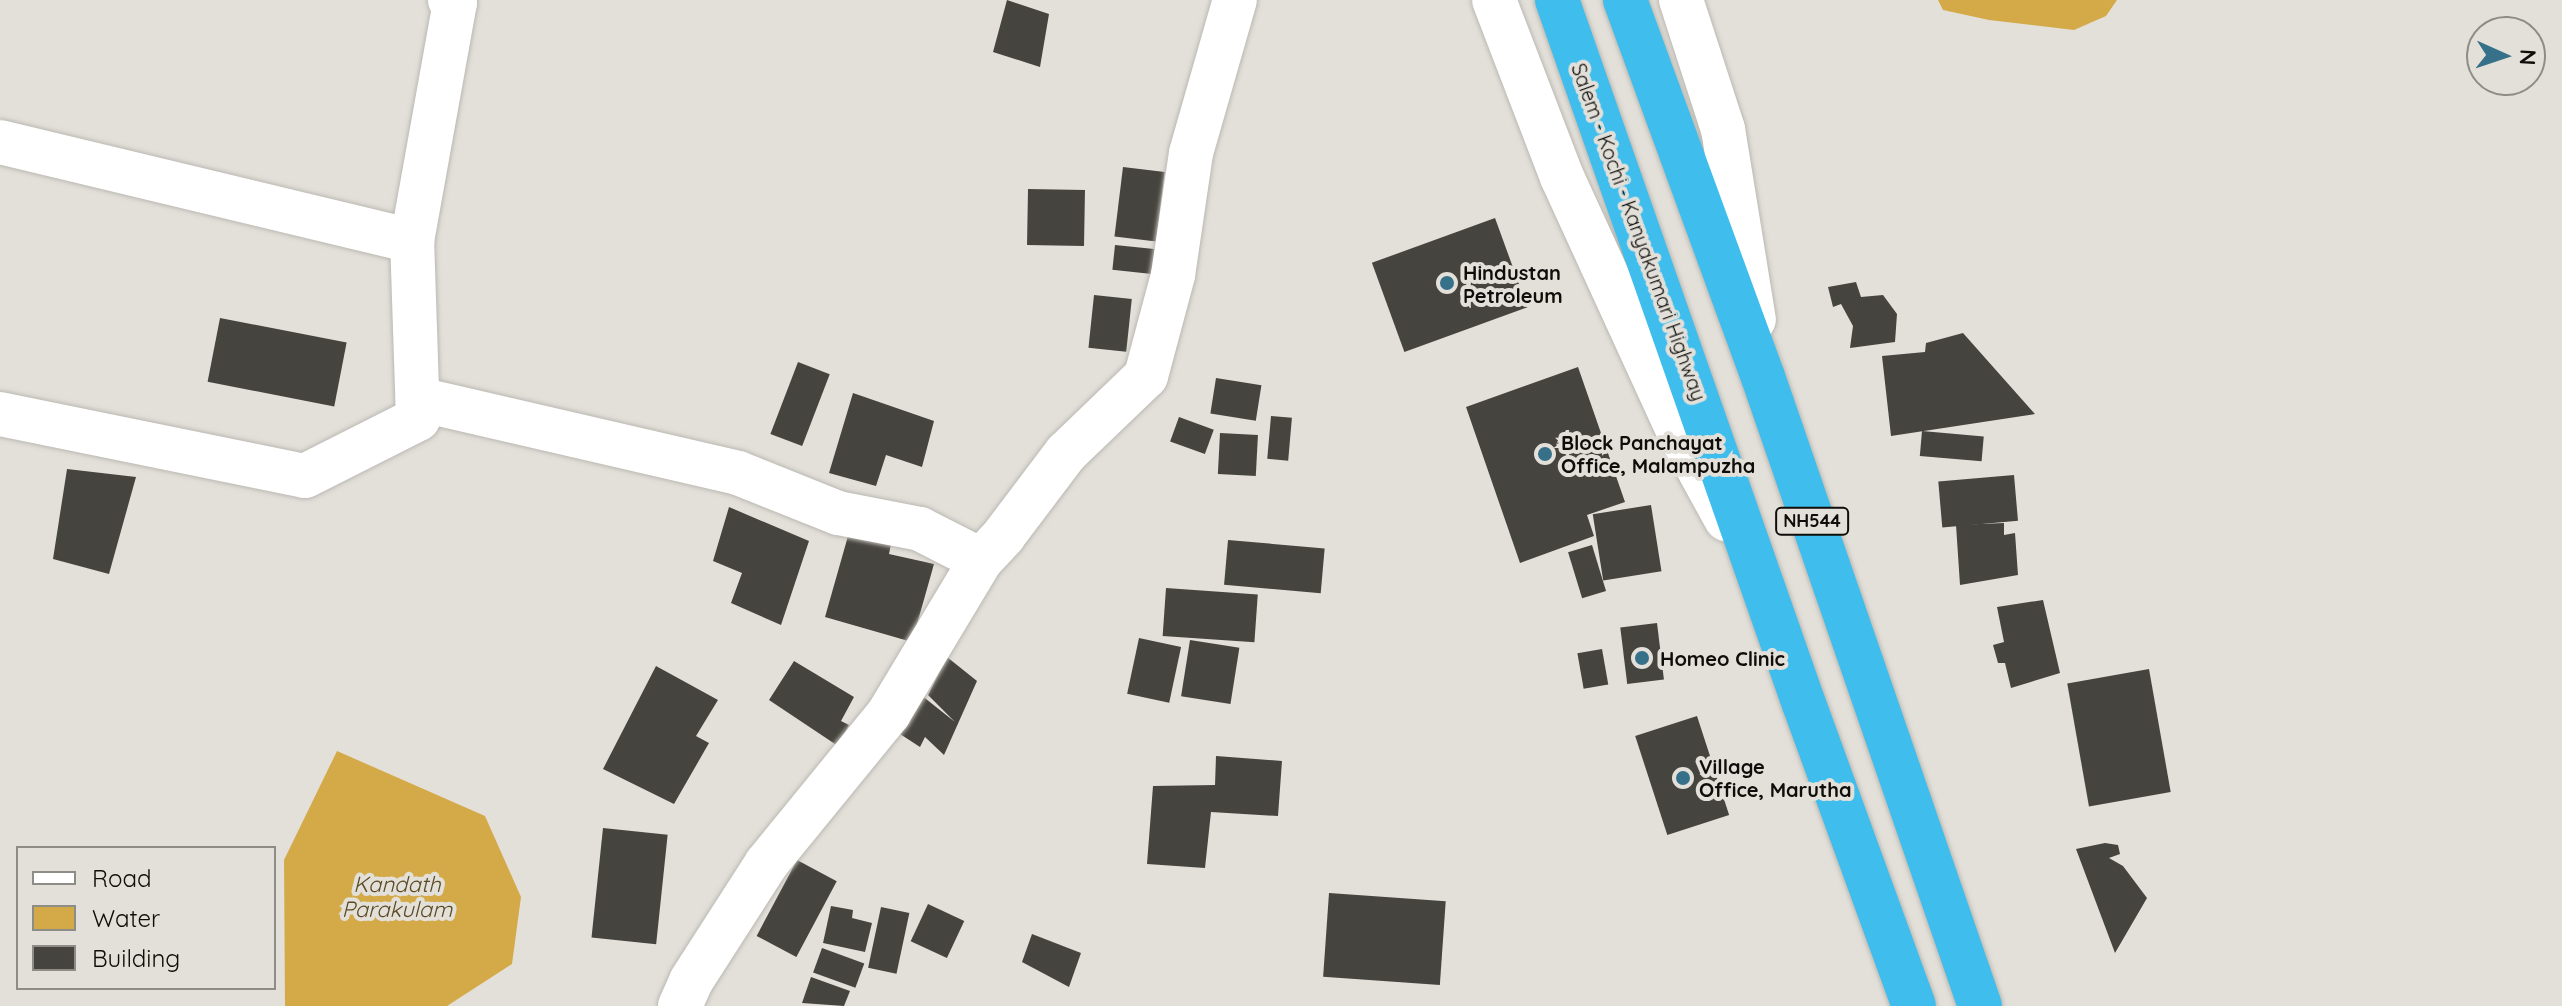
<!DOCTYPE html>
<style>
body{margin:0}
#map{position:relative;width:2562px;height:1006px;overflow:hidden;background:#e3e0da;font-family:Quicksand,sans-serif}
div>[style]{position:absolute}
[style*='--x']{left:calc(var(--x)*1px);top:calc(var(--y)*1px);width:calc(var(--w)*1px);rotate:calc(var(--a)*1deg)}
.water>*{inset:0;background:#d4aa49}
.building>*{inset:0;background:#46443e;transform-origin:0 0}
.roads{filter:drop-shadow(0 0 2px #bbb8b2) drop-shadow(0 0 2px #bbb8b2)}
.minor>*{height:44px;margin:-22px;padding:0 22px;transform-origin:22px;border-radius:22px;background:#fff}
.highway>*{height:44px;margin:-22px;padding:0 22px;transform-origin:22px;border-radius:22px;background:#3fbeed}
.dots>*{width:22px;height:22px;translate:-50% -50%;box-sizing:border-box;border:4px solid #e3e0da;border-radius:50%}
span{translate:-50% -50%;white-space:nowrap;text-align:center;line-height:1.15;-webkit-text-stroke:8px #e3e0da;paint-order:stroke}
.shield-label span{padding:2px 6px;background:#e3e0da;border:2px solid;border-radius:6px;-webkit-text-stroke-width:0}
.shield-label{font-size:18px;color:#0e0d0a;font-weight:700}
.street-label{font-size:20px;color:#0e0d0a}
.poi-label{font-size:20px;color:#0e0d0a;font-weight:700}
.left{translate:0 -50%;text-align:left}
.water-label{font-size:22px;color:#5c4a22;font-style:italic}
.legend{position:absolute;left:16px;top:846px;width:260px;height:144px;box-sizing:border-box;background:#e3e0da;border:2px solid #8e8c87;margin:0;padding:10px 14px;list-style:none;font-size:24px;color:#0e0d0a}
.legend li{display:flex;align-items:center;gap:16px;height:40px}
.legend b{width:40px;border:2px solid #8e8c87}
.north{position:absolute;left:2466px;top:16px;width:80px;height:80px;box-sizing:border-box;background:#e3e0da;border:2px solid #8e8c87;border-radius:50%;rotate:93deg;font-size:22px;font-weight:700;line-height:32px;text-align:center;color:#0e0d0a}
.north::after{content:'';display:block;margin:auto;width:28px;height:36px;background:#367189;clip-path:polygon(50% 0,100% 100%,50% 72%,0 100%)}
</style>
<div id="map">
<div class="water">
<i style="clip-path:polygon(1938px 0,2117px 0,2106px 16px,2074px 30px,1989px 20px,1943px 10px)"></i>
<i style="clip-path:polygon(337px 751px,485px 816px,521px 897px,512px 964px,447px 1006px,285px 1006px,284px 860px)"></i>
</div>
<div class="building">
<i style="clip-path:polygon(1007px 0,1049px 14px,1040px 67px,993px 52px)"></i>
<i style="left:1123px;top:167px;width:42px;height:70px;rotate:7deg"></i>
<i style="left:1028px;top:189px;width:57px;height:56px;rotate:1deg"></i>
<i style="left:1495px;top:218px;width:95px;height:131px;rotate:70deg"></i>
<i style="left:1115px;top:245px;width:49px;height:25px;rotate:6deg"></i>
<i style="clip-path:polygon(1856px 282px,1861px 297px,1883px 295px,1897px 314px,1895px 342px,1850px 348px,1853px 326px,1841px 304px,1833px 307px,1828px 287px)"></i>
<i style="left:1094px;top:295px;width:38px;height:53px;rotate:6deg"></i>
<i style="left:220px;top:318px;width:129px;height:65px;rotate:11deg"></i>
<i style="clip-path:polygon(1963px 333px,2035px 414px,1891px 436px,1882px 356px,1925px 352px,1926px 343px)"></i>
<i style="left:798px;top:362px;width:34px;height:77px;rotate:21deg"></i>
<i style="clip-path:polygon(1578px 367px,1625px 502px,1587px 515px,1594px 536px,1520px 563px,1466px 407px)"></i>
<i style="left:1216px;top:378px;width:46px;height:36px;rotate:9deg"></i>
<i style="clip-path:polygon(853px 393px,934px 421px,922px 467px,886px 455px,876px 486px,829px 473px)"></i>
<i style="left:1271px;top:416px;width:21px;height:43px;rotate:5deg"></i>
<i style="left:1179px;top:417px;width:37px;height:26px;rotate:20deg"></i>
<i style="left:1922px;top:431px;width:62px;height:25px;rotate:5deg"></i>
<i style="left:1220px;top:433px;width:38px;height:41px;rotate:3deg"></i>
<i style="clip-path:polygon(67px 469px,136px 477px,109px 574px,53px 559px)"></i>
<i style="left:2014px;top:475px;width:46px;height:76px;rotate:85deg"></i>
<i style="left:1651px;top:505px;width:67px;height:59px;rotate:81deg"></i>
<i style="clip-path:polygon(729px 507px,809px 541px,781px 625px,731px 603px,742px 573px,713px 561px)"></i>
<i style="clip-path:polygon(2004px 523px,2004px 535px,2015px 533px,2018px 575px,1960px 585px,1956px 525px)"></i>
<i style="clip-path:polygon(850px 529px,891px 544px,889px 554px,934px 564px,912px 642px,825px 617px)"></i>
<i style="left:1228px;top:540px;width:97px;height:45px;rotate:5deg"></i>
<i style="left:1592px;top:545px;width:48px;height:25px;rotate:73deg"></i>
<i style="left:1166px;top:588px;width:92px;height:48px;rotate:4deg"></i>
<i style="clip-path:polygon(2043px 600px,2060px 673px,2011px 688px,2005px 663px,1998px 663px,1993px 645px,2004px 642px,1997px 607px)"></i>
<i style="left:1657px;top:623px;width:57px;height:37px;rotate:83deg"></i>
<i style="left:1139px;top:638px;width:43px;height:57px;rotate:12deg"></i>
<i style="left:1190px;top:640px;width:50px;height:57px;rotate:9deg"></i>
<i style="left:1602px;top:649px;width:36px;height:25px;rotate:80deg"></i>
<i style="clip-path:polygon(947px 657px,977px 681px,944px 755px,925px 737px,920px 747px,900px 734px,921px 695px,955px 722px,928px 695px)"></i>
<i style="clip-path:polygon(794px 661px,854px 697px,841px 721px,849px 725px,838px 746px,769px 700px)"></i>
<i style="clip-path:polygon(656px 666px,718px 700px,696px 736px,709px 743px,674px 804px,603px 769px)"></i>
<i style="left:2149px;top:669px;width:125px;height:83px;rotate:80deg"></i>
<i style="left:1697px;top:716px;width:104px;height:65px;rotate:72deg"></i>
<i style="clip-path:polygon(1216px 756px,1282px 761px,1278px 816px,1211px 812px,1205px 868px,1147px 864px,1153px 786px,1215px 785px)"></i>
<i style="left:603px;top:828px;width:65px;height:110px;rotate:6deg"></i>
<i style="clip-path:polygon(2105px 843px,2118px 845px,2120px 854px,2109px 858px,2123px 866px,2147px 898px,2115px 953px,2076px 849px)"></i>
<i style="left:797px;top:860px;width:45px;height:86px;rotate:28deg"></i>
<i style="left:1329px;top:893px;width:117px;height:84px;rotate:4deg"></i>
<i style="left:928px;top:904px;width:40px;height:41px;rotate:25deg"></i>
<i style="clip-path:polygon(831px 906px,853px 910px,852px 918px,872px 923px,865px 952px,823px 943px)"></i>
<i style="left:881px;top:907px;width:29px;height:62px;rotate:12deg"></i>
<i style="clip-path:polygon(1032px 934px,1081px 953px,1069px 987px,1022px 962px)"></i>
<i style="left:822px;top:948px;width:45px;height:26px;rotate:20deg"></i>
<i style="clip-path:polygon(811px 977px,850px 991px,844px 1006px,802px 1003px)"></i>
</div>
<div class="roads">
<div class="minor">
<i style="--x:1494;--y:0;--w:190;--a:69"></i>
<i style="--x:1562;--y:177;--w:286;--a:65.4"></i>
<i style="--x:1681;--y:437;--w:94;--a:61.2"></i>
<i style="--x:1681;--y:0;--w:136;--a:72"></i>
<i style="--x:1723;--y:129;--w:193;--a:80.8"></i>
<i style="--x:0;--y:142;--w:424;--a:13.5"></i>
<i style="--x:418;--y:399;--w:328;--a:13"></i>
<i style="--x:738;--y:473;--w:108;--a:21.8"></i>
<i style="--x:838;--y:513;--w:84;--a:11"></i>
<i style="--x:920;--y:529;--w:68;--a:26.9"></i>
<i style="--x:981;--y:560;--w:34;--a:-47"></i>
<i style="--x:1004;--y:535;--w:103;--a:-52.9"></i>
<i style="--x:1066;--y:453;--w:111;--a:-43.9"></i>
<i style="--x:1146;--y:376;--w:105;--a:-75"></i>
<i style="--x:1173;--y:275;--w:123;--a:-81.6"></i>
<i style="--x:1191;--y:153;--w:159;--a:-74"></i>
<i style="--x:0;--y:414;--w:311;--a:11.5"></i>
<i style="--x:305;--y:476;--w:127;--a:-26.8"></i>
<i style="--x:418;--y:419;--w:178;--a:-91.9"></i>
<i style="--x:412;--y:241;--w:242;--a:-79.8"></i>
<i style="--x:455;--y:3;--w:6;--a:-149"></i>
<i style="--x:680;--y:1006;--w:27;--a:-66"></i>
<i style="--x:691;--y:981;--w:139;--a:-57.3"></i>
<i style="--x:766;--y:864;--w:195;--a:-50.8"></i>
<i style="--x:889;--y:713;--w:179;--a:-59"></i>
</div>
<div class="highway">
<i style="--x:1557;--y:0;--w:746;--a:70.67"></i>
<i style="--x:1804;--y:704;--w:321;--a:70"></i>
<i style="--x:1625;--y:0;--w:401;--a:69.9"></i>
<i style="--x:1763;--y:377;--w:665;--a:70.97"></i>
</div>
</div>
<div class="dots">
<i style="left:1447px;top:283px;background:#367189"></i>
<i style="left:1545px;top:454px;background:#367189"></i>
<i style="left:1642px;top:658px;background:#367189"></i>
<i style="left:1683px;top:778px;background:#367189"></i>
</div>
<div class="shield-label">
<span style="left:1812px;top:521px">NH544</span>
</div>
<div class="street-label">
<span style="left:1639px;top:232px;rotate:70deg">Salem - Kochi - Kanyakumari Highway</span>
</div>
<div class="poi-label">
<span class="left" style="left:1463px;top:284px">Hindustan<br>Petroleum</span>
<span class="left" style="left:1561px;top:454px">Block Panchayat<br>Office, Malampuzha</span>
<span class="left" style="left:1660px;top:658px">Homeo Clinic</span>
<span class="left" style="left:1699px;top:778px">Village<br>Office, Marutha</span>
</div>
<div class="water-label">
<span style="left:397px;top:897px">Kandath<br>Parakulam</span>
</div>
<ul class="legend">
<li><b style="height:10px;background:#fff"></b>Road</li>
<li><b style="height:22px;background:#d4aa49"></b>Water</li>
<li><b style="height:22px;background:#46443e"></b>Building</li>
</ul>
<div class="north">N</div>
</div>
